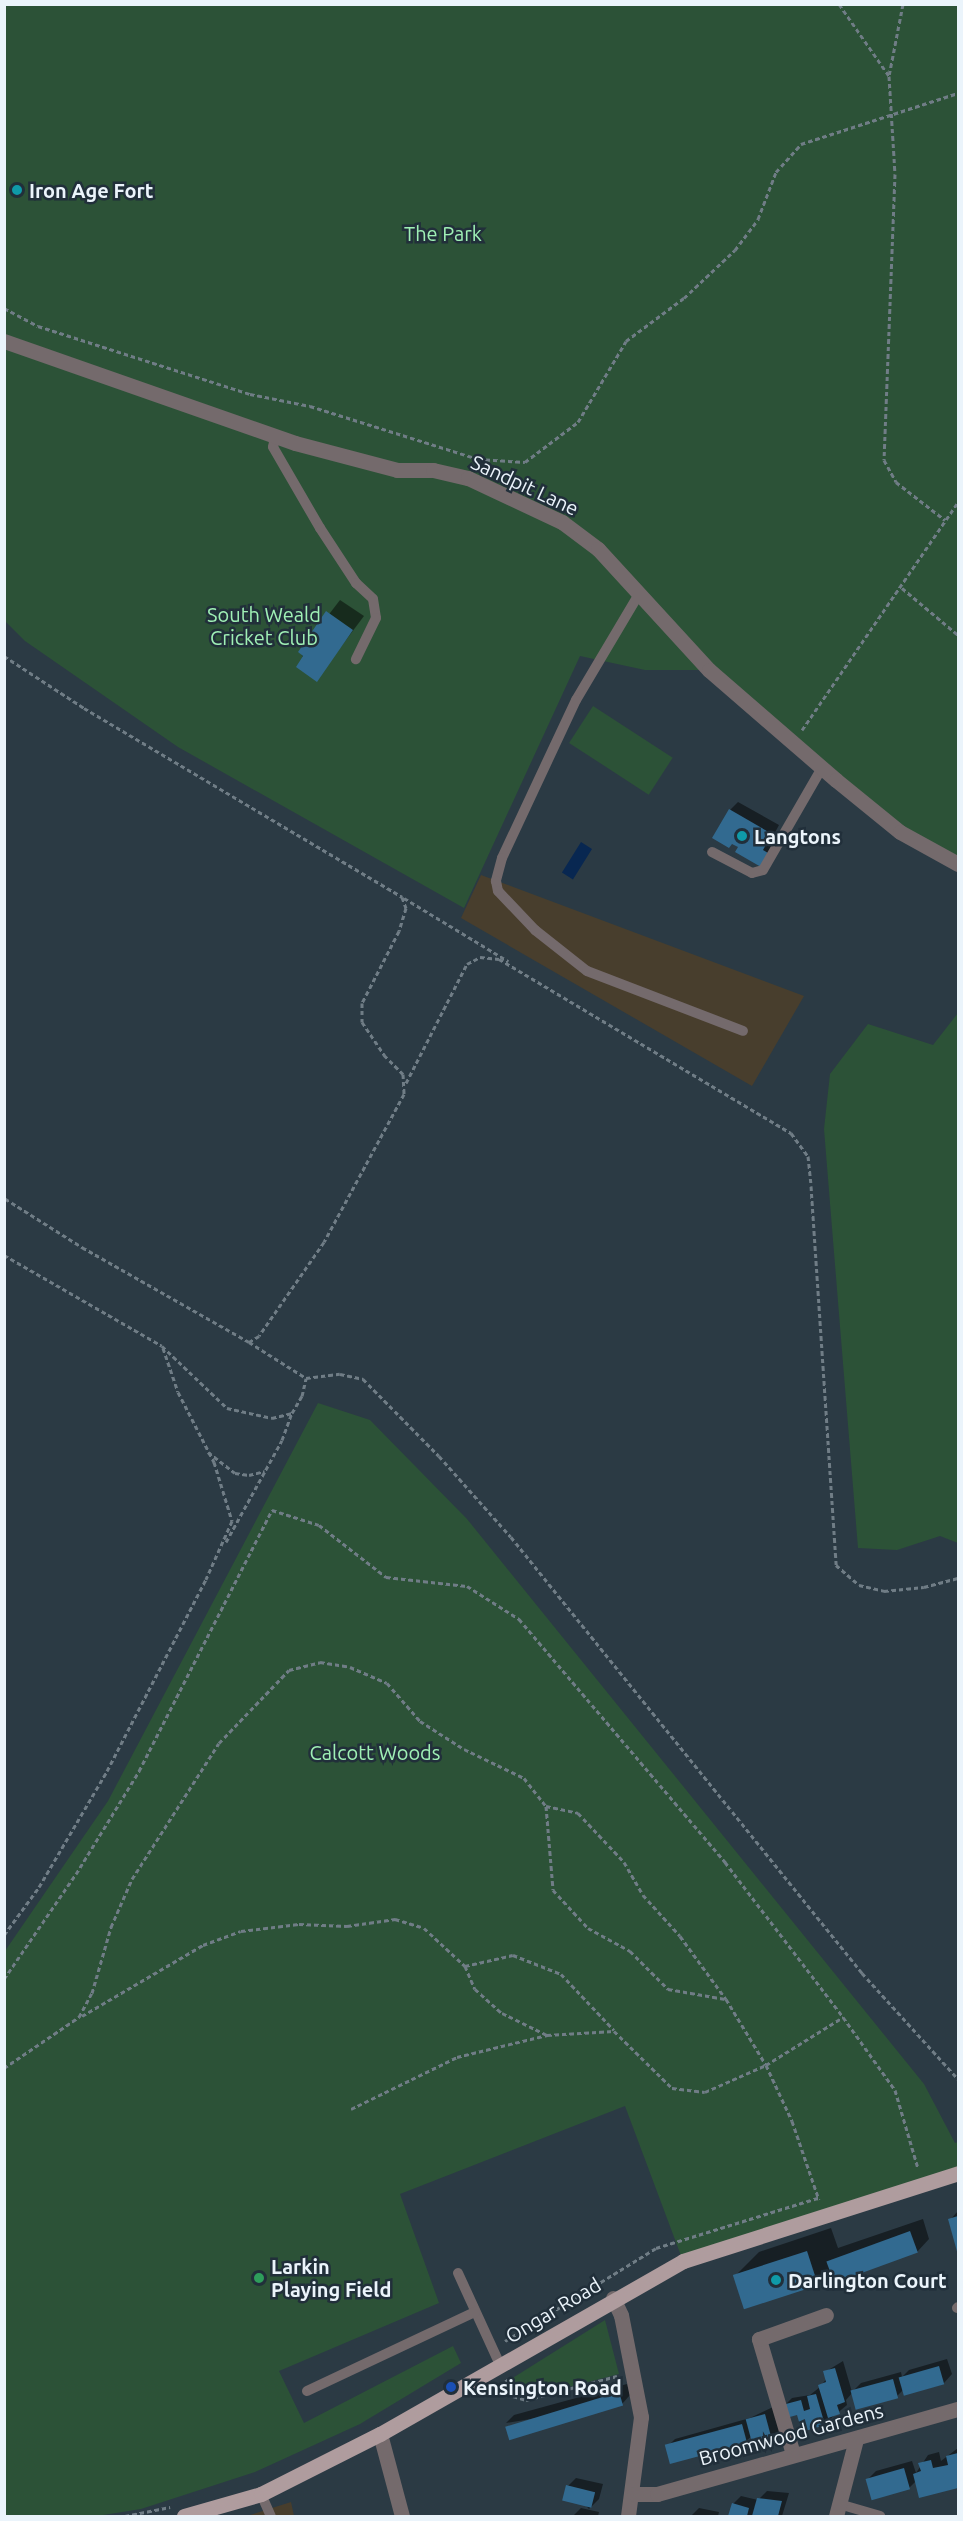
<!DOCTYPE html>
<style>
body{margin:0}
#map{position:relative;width:963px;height:2521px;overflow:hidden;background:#2b3a44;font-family:Ubuntu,sans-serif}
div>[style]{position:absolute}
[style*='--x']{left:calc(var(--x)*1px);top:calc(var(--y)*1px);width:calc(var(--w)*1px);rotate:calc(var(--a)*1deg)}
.commercial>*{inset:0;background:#483e2d}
.green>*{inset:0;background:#2c5237;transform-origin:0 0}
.water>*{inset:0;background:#082751;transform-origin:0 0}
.shadow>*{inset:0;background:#0007}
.building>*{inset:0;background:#326a90;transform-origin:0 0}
.path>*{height:3px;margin-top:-1.5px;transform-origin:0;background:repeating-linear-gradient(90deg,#707d86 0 4.5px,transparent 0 7.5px)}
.service>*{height:10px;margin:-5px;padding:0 5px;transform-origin:5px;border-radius:5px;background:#746a6c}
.minor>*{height:15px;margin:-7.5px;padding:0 7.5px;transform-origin:7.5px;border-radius:7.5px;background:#746a6c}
.tertiary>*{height:15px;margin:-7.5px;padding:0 7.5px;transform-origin:7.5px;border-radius:7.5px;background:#746a6c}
.primary>*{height:15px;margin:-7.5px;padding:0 7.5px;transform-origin:7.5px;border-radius:7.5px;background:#af9c9e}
.dots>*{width:16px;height:16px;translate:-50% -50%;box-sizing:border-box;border:3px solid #212f3a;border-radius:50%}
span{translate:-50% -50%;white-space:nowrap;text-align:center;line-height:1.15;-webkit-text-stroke:5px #212f3a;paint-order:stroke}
.poi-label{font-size:20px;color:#ebf4fb;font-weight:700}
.left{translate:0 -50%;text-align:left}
.park-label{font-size:20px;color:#9ff0b5}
.street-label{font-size:20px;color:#ebf4fb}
.frame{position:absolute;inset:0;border:6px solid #ebf4fb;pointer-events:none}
</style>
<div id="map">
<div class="commercial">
<i style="clip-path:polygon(481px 875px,804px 996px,752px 1086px,461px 918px)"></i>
<i style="clip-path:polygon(291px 2502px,294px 2516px,247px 2516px)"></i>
</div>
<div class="green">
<i style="clip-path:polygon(4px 5px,958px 5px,958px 864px,900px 832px,709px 670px,645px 670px,580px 656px,464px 908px,178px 747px,25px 641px,4px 620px)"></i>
<i style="left:593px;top:706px;width:95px;height:44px;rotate:33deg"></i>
<i style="clip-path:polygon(958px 1013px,958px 1543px,940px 1536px,897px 1550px,858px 1548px,824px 1129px,830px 1074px,868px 1024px,933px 1045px)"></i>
<i style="clip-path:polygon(318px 1403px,370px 1420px,467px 1519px,924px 2084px,955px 2143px,958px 2142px,958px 2175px,683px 2261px,625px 2106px,400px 2194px,439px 2303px,279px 2371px,304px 2423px,453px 2346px,461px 2363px,360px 2424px,255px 2472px,141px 2509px,97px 2516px,5px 2516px,5px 1951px,108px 1801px)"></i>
<i style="clip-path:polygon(605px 2320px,619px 2374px,526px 2398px,516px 2395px,511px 2379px)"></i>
</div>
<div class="water">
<i style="left:581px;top:842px;width:13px;height:36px;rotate:32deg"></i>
</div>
<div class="shadow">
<i style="clip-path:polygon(340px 600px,364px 616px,316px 680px,300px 652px)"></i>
<i style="clip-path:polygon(738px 802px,779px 825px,770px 842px,775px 845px,769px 857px,740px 846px,730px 810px)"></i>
<i style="clip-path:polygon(958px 2211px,958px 2252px,950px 2220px)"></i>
<i style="clip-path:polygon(923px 2219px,929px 2239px,917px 2252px,830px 2270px,817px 2284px,735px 2276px,759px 2252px,831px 2228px,838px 2248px)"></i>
<i style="clip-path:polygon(947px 2359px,952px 2374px,944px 2383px,904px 2389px,897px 2396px,853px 2392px,846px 2400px,847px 2405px,824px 2424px,784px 2406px,792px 2398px,810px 2395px,820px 2387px,827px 2378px,825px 2372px,843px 2361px,852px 2392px,861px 2383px,901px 2372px,902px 2377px,909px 2370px)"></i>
<i style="clip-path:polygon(627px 2384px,630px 2395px,622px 2404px,506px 2423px,514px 2415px)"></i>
<i style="clip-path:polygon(773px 2407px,780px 2430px,772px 2439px,754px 2444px,752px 2436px,746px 2441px,667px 2447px,675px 2439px,750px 2418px)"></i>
<i style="clip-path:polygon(958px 2448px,958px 2487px,920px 2496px,916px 2481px,909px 2488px,868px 2479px,876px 2471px,912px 2461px,916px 2473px,928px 2455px,939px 2452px,941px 2461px)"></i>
<i style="clip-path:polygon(576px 2478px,603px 2484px,599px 2499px,589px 2509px,568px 2486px)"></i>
<i style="clip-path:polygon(767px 2491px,789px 2493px,782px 2516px,730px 2516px,733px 2504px,741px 2496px,758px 2500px)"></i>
<i style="clip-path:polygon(581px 2508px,599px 2512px,598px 2516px,573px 2516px)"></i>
<i style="clip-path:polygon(699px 2508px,719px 2512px,718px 2516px,691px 2516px)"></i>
</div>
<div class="building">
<i style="clip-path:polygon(326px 611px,353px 630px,317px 682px,296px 667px,303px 656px,298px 652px)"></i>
<i style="clip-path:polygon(729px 809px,772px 834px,763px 850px,768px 853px,761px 867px,735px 852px,738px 847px,732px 844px,729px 848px,712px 838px)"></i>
<i style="clip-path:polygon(958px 2216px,958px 2255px,948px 2219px)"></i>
<i style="left:910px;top:2231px;width:23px;height:89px;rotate:70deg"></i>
<i style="left:807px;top:2251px;width:36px;height:78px;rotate:72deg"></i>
<i style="left:939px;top:2366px;width:19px;height:42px;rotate:74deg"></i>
<i style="clip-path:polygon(835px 2368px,845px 2402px,837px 2405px,840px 2414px,828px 2418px,818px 2385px,826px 2382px,823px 2371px)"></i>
<i style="left:893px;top:2379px;width:20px;height:44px;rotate:75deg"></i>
<i style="left:619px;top:2392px;width:14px;height:119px;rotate:73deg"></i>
<i style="clip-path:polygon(816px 2394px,825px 2425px,802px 2432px,797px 2415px,786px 2418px,782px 2405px,801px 2400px,804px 2411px,810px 2409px,807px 2396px)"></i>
<i style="left:765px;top:2414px;width:27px;height:20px;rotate:75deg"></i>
<i style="left:742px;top:2424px;width:20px;height:80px;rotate:75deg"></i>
<i style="clip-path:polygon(958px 2453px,958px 2488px,919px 2498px,913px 2474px,921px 2471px,918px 2463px,931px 2460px,933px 2468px,948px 2465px,946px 2456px)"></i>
<i style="left:904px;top:2468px;width:22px;height:40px;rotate:74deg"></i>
<i style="left:566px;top:2485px;width:30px;height:16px;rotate:14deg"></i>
<i style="clip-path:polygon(757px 2498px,782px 2501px,778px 2516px,752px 2516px)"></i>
<i style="clip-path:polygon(732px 2503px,749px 2508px,747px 2516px,728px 2516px)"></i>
</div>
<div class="path">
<i style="--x:839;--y:4;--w:88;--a:55.2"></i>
<i style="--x:903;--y:4;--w:73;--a:101"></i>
<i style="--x:889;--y:76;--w:98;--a:86.5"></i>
<i style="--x:895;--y:174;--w:286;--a:92.2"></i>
<i style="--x:884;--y:460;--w:25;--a:61"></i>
<i style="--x:896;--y:482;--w:62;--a:37.8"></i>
<i style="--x:4;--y:308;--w:38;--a:28"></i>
<i style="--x:38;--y:326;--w:223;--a:17.8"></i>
<i style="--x:250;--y:394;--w:61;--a:11.3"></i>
<i style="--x:310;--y:406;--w:176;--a:17.5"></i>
<i style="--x:478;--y:459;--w:47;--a:3.7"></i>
<i style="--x:525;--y:462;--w:66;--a:-37"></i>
<i style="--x:578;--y:422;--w:94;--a:-59.3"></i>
<i style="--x:626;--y:341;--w:72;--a:-36.6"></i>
<i style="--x:684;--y:298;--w:70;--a:-43.3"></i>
<i style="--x:735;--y:250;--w:39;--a:-53"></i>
<i style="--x:758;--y:219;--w:50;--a:-69"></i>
<i style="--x:776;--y:172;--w:38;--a:-48"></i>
<i style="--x:801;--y:144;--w:165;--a:-18"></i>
<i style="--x:902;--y:588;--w:73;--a:40"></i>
<i style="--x:4;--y:656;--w:95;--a:33"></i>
<i style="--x:84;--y:708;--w:370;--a:30.7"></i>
<i style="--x:402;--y:897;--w:12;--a:70"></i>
<i style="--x:406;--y:908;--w:24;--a:107"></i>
<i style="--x:399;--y:931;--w:81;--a:117.2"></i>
<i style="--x:362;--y:1003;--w:19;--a:90"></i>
<i style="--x:362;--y:1022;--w:40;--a:56"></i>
<i style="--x:384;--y:1055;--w:27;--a:45"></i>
<i style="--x:403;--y:1074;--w:20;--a:87"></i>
<i style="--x:404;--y:1094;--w:168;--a:118.4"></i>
<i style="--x:324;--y:1242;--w:114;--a:124.7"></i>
<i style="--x:259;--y:1336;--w:12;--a:149"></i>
<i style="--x:249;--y:1342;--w:189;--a:-150.4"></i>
<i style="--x:85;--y:1249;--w:96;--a:-147.8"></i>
<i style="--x:802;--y:730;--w:276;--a:-55.6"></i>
<i style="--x:404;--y:898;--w:122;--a:31.2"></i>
<i style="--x:406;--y:1083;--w:134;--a:-62.9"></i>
<i style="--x:467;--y:964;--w:15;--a:-28"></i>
<i style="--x:480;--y:957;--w:19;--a:6"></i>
<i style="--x:499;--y:959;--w:340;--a:30.8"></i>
<i style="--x:791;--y:1133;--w:29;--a:54"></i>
<i style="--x:808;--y:1156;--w:30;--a:84"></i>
<i style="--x:811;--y:1186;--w:380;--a:86.2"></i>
<i style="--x:836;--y:1565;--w:30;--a:41"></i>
<i style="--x:859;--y:1585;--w:26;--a:13"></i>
<i style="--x:884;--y:1591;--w:40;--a:-5.7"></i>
<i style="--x:924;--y:1587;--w:35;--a:-15"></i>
<i style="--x:4;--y:1255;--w:182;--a:29.9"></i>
<i style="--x:162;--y:1346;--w:90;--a:43.6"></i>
<i style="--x:227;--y:1408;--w:46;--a:12.5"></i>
<i style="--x:272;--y:1418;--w:21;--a:-14"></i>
<i style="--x:292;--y:1413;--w:20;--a:-60"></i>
<i style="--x:302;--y:1396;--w:18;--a:-77"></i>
<i style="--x:249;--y:1342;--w:67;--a:32.3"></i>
<i style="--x:306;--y:1378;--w:34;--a:-7"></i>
<i style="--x:340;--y:1374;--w:24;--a:12"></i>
<i style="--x:363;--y:1379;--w:108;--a:45.4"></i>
<i style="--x:439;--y:1456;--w:108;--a:48.4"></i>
<i style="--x:511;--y:1537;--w:560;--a:51.16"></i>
<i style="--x:862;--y:1973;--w:143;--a:47.8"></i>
<i style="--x:163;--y:1348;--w:46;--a:71.2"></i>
<i style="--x:178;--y:1392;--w:79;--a:62.8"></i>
<i style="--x:214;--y:1462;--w:62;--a:73"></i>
<i style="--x:232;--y:1521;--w:64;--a:114.1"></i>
<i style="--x:208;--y:1452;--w:34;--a:38"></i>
<i style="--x:235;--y:1473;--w:14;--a:8"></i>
<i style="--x:249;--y:1475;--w:16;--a:-14"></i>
<i style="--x:226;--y:1542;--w:116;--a:-61.2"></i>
<i style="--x:282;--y:1440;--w:29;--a:-70"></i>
<i style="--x:546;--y:1806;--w:84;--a:85.2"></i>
<i style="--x:553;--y:1890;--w:52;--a:47.4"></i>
<i style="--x:588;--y:1928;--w:48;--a:28.7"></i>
<i style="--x:630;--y:1951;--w:54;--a:45"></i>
<i style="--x:668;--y:1989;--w:58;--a:10"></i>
<i style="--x:4;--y:1935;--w:59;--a:-53.9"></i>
<i style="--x:39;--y:1887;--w:134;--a:-59.6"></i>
<i style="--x:107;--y:1771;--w:216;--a:-62.7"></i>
<i style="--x:465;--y:1966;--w:49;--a:-12.9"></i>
<i style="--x:513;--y:1955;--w:52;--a:21.6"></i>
<i style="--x:561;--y:1974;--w:77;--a:46.6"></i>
<i style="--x:4;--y:1979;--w:127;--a:-55.6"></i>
<i style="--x:76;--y:1874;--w:121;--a:-58.5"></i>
<i style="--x:139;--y:1771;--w:293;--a:-63"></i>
<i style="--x:272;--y:1510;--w:49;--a:17.7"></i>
<i style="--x:319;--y:1525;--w:85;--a:37.8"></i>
<i style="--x:386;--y:1577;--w:81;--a:6.3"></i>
<i style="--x:467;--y:1586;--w:62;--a:32.4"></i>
<i style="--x:519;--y:1619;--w:319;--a:49.7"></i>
<i style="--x:725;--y:1862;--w:195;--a:52.7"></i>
<i style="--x:843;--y:2017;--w:90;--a:54.5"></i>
<i style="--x:895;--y:2090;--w:81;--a:73.6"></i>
<i style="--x:82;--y:2016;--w:140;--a:-30.4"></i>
<i style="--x:203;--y:1945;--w:40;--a:-20.2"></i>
<i style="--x:241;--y:1931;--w:58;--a:-6.9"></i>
<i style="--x:299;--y:1924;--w:48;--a:2.4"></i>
<i style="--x:347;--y:1926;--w:49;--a:-8.3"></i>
<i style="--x:395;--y:1919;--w:30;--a:17"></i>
<i style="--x:424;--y:1928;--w:56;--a:42.8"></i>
<i style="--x:465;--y:1966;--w:25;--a:67"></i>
<i style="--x:475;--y:1989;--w:36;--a:42"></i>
<i style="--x:502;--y:2013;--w:50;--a:26.1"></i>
<i style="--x:547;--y:2035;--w:67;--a:-3.4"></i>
<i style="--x:614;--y:2031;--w:81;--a:44.5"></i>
<i style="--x:672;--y:2088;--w:33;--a:7"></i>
<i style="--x:705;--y:2092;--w:67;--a:-23.9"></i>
<i style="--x:766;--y:2065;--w:91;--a:-31.9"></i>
<i style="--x:4;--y:2068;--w:91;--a:-34.2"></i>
<i style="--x:79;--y:2017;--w:27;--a:-62"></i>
<i style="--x:92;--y:1993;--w:69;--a:-73.9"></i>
<i style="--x:111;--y:1927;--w:52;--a:-66.4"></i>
<i style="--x:132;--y:1879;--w:161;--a:-57.4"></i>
<i style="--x:219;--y:1743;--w:101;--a:-46.2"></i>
<i style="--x:289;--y:1670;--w:32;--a:-14"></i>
<i style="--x:320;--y:1662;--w:30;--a:9"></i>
<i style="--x:350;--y:1667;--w:40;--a:23.4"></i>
<i style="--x:387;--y:1683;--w:50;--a:49"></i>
<i style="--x:420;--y:1721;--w:52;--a:32.5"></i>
<i style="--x:464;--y:1749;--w:67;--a:25.8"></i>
<i style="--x:524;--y:1778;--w:36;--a:52"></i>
<i style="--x:546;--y:1806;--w:33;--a:12"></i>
<i style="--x:578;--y:1813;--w:67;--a:46.8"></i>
<i style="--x:624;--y:1862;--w:38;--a:60"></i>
<i style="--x:643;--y:1895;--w:55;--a:47.9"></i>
<i style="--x:680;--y:1936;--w:78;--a:53.9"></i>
<i style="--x:726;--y:1999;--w:77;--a:58.8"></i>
<i style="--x:766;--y:2065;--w:62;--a:65.1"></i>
<i style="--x:792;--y:2121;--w:83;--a:71.1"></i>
<i style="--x:351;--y:2109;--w:118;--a:-26.1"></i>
<i style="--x:457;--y:2057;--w:93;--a:-13.7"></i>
<i style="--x:505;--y:2341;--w:177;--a:-31.6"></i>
<i style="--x:656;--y:2248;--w:170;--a:-17.2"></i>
<i style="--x:506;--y:2379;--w:18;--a:68"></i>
<i style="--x:513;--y:2396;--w:14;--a:17"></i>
<i style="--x:526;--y:2400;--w:94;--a:-14.8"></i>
<i style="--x:125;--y:2516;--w:46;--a:-11.3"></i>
</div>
<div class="service">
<i style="--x:275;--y:437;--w:10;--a:101"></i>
<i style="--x:273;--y:447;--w:94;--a:59.9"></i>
<i style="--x:320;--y:528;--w:66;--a:56.8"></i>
<i style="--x:356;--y:583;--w:23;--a:43"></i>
<i style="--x:373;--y:599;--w:19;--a:81"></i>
<i style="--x:376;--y:618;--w:46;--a:116"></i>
<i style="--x:639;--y:594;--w:123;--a:120.7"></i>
<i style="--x:576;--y:700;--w:174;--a:115.1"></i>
<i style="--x:502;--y:858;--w:24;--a:105"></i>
<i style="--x:496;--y:881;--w:10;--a:79"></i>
<i style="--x:498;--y:891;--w:54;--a:46.5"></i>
<i style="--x:535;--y:930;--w:66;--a:38.3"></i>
<i style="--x:587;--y:971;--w:167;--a:21"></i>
<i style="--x:712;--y:852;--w:45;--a:27.7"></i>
<i style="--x:752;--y:873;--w:11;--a:-15"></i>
<i style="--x:763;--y:870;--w:118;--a:-60"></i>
<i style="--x:458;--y:2273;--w:103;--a:65.4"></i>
<i style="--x:957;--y:2308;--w:1;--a:-45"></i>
<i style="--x:307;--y:2391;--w:186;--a:-25.2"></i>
<i style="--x:261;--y:2494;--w:24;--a:66"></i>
<i style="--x:839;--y:2504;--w:43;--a:16.3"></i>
</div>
<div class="minor">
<i style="--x:613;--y:2298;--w:19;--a:65"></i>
<i style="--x:621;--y:2315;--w:104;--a:78.9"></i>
<i style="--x:641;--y:2417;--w:100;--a:97.5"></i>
<i style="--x:380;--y:2434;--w:85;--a:75"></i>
<i style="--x:793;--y:2454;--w:120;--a:-106.5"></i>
<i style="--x:759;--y:2339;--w:71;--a:-19.7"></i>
<i style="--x:634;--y:2494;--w:23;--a:0"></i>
<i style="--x:657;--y:2494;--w:313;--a:-15.8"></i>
<i style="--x:836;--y:2516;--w:80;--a:-75.4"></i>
</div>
<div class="tertiary">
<i style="--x:4;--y:341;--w:308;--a:19.3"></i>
<i style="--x:295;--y:443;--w:106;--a:14.8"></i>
<i style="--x:397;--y:470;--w:36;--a:0"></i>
<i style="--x:433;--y:470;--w:36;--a:13"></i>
<i style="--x:468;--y:478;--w:104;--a:25.1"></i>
<i style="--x:562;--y:522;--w:45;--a:36.9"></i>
<i style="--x:598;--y:549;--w:164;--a:47.5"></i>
<i style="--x:709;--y:670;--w:168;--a:40.9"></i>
<i style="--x:836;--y:780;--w:82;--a:39.1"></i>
<i style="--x:900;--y:832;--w:66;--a:28.9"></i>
</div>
<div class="primary">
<i style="--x:184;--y:2516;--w:80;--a:-15.9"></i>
<i style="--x:261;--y:2494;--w:133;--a:-26.8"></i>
<i style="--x:380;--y:2434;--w:349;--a:-29.7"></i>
<i style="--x:683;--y:2261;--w:289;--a:-17.7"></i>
</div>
<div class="dots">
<i style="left:17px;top:190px;background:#0f9aa8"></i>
<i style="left:742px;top:836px;background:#0f9aa8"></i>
<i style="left:259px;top:2278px;background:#2e9e5b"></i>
<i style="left:776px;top:2280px;background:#0f9aa8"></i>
<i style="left:451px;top:2387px;background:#1a4fb4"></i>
</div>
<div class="poi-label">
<span class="left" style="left:29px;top:190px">Iron Age Fort</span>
<span class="left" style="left:754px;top:836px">Langtons</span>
<span class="left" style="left:271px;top:2278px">Larkin<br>Playing Field</span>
<span class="left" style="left:788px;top:2280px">Darlington Court</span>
<span class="left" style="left:463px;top:2387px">Kensington Road</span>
</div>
<div class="park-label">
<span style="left:443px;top:233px">The Park</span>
<span style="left:264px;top:626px">South Weald<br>Cricket Club</span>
<span style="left:375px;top:1752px">Calcott Woods</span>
</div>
<div class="street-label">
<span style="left:525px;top:485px;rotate:25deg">Sandpit Lane</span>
<span style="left:553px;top:2310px;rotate:-31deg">Ongar Road</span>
<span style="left:791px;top:2434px;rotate:-15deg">Broomwood Gardens</span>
</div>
<div class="frame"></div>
</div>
